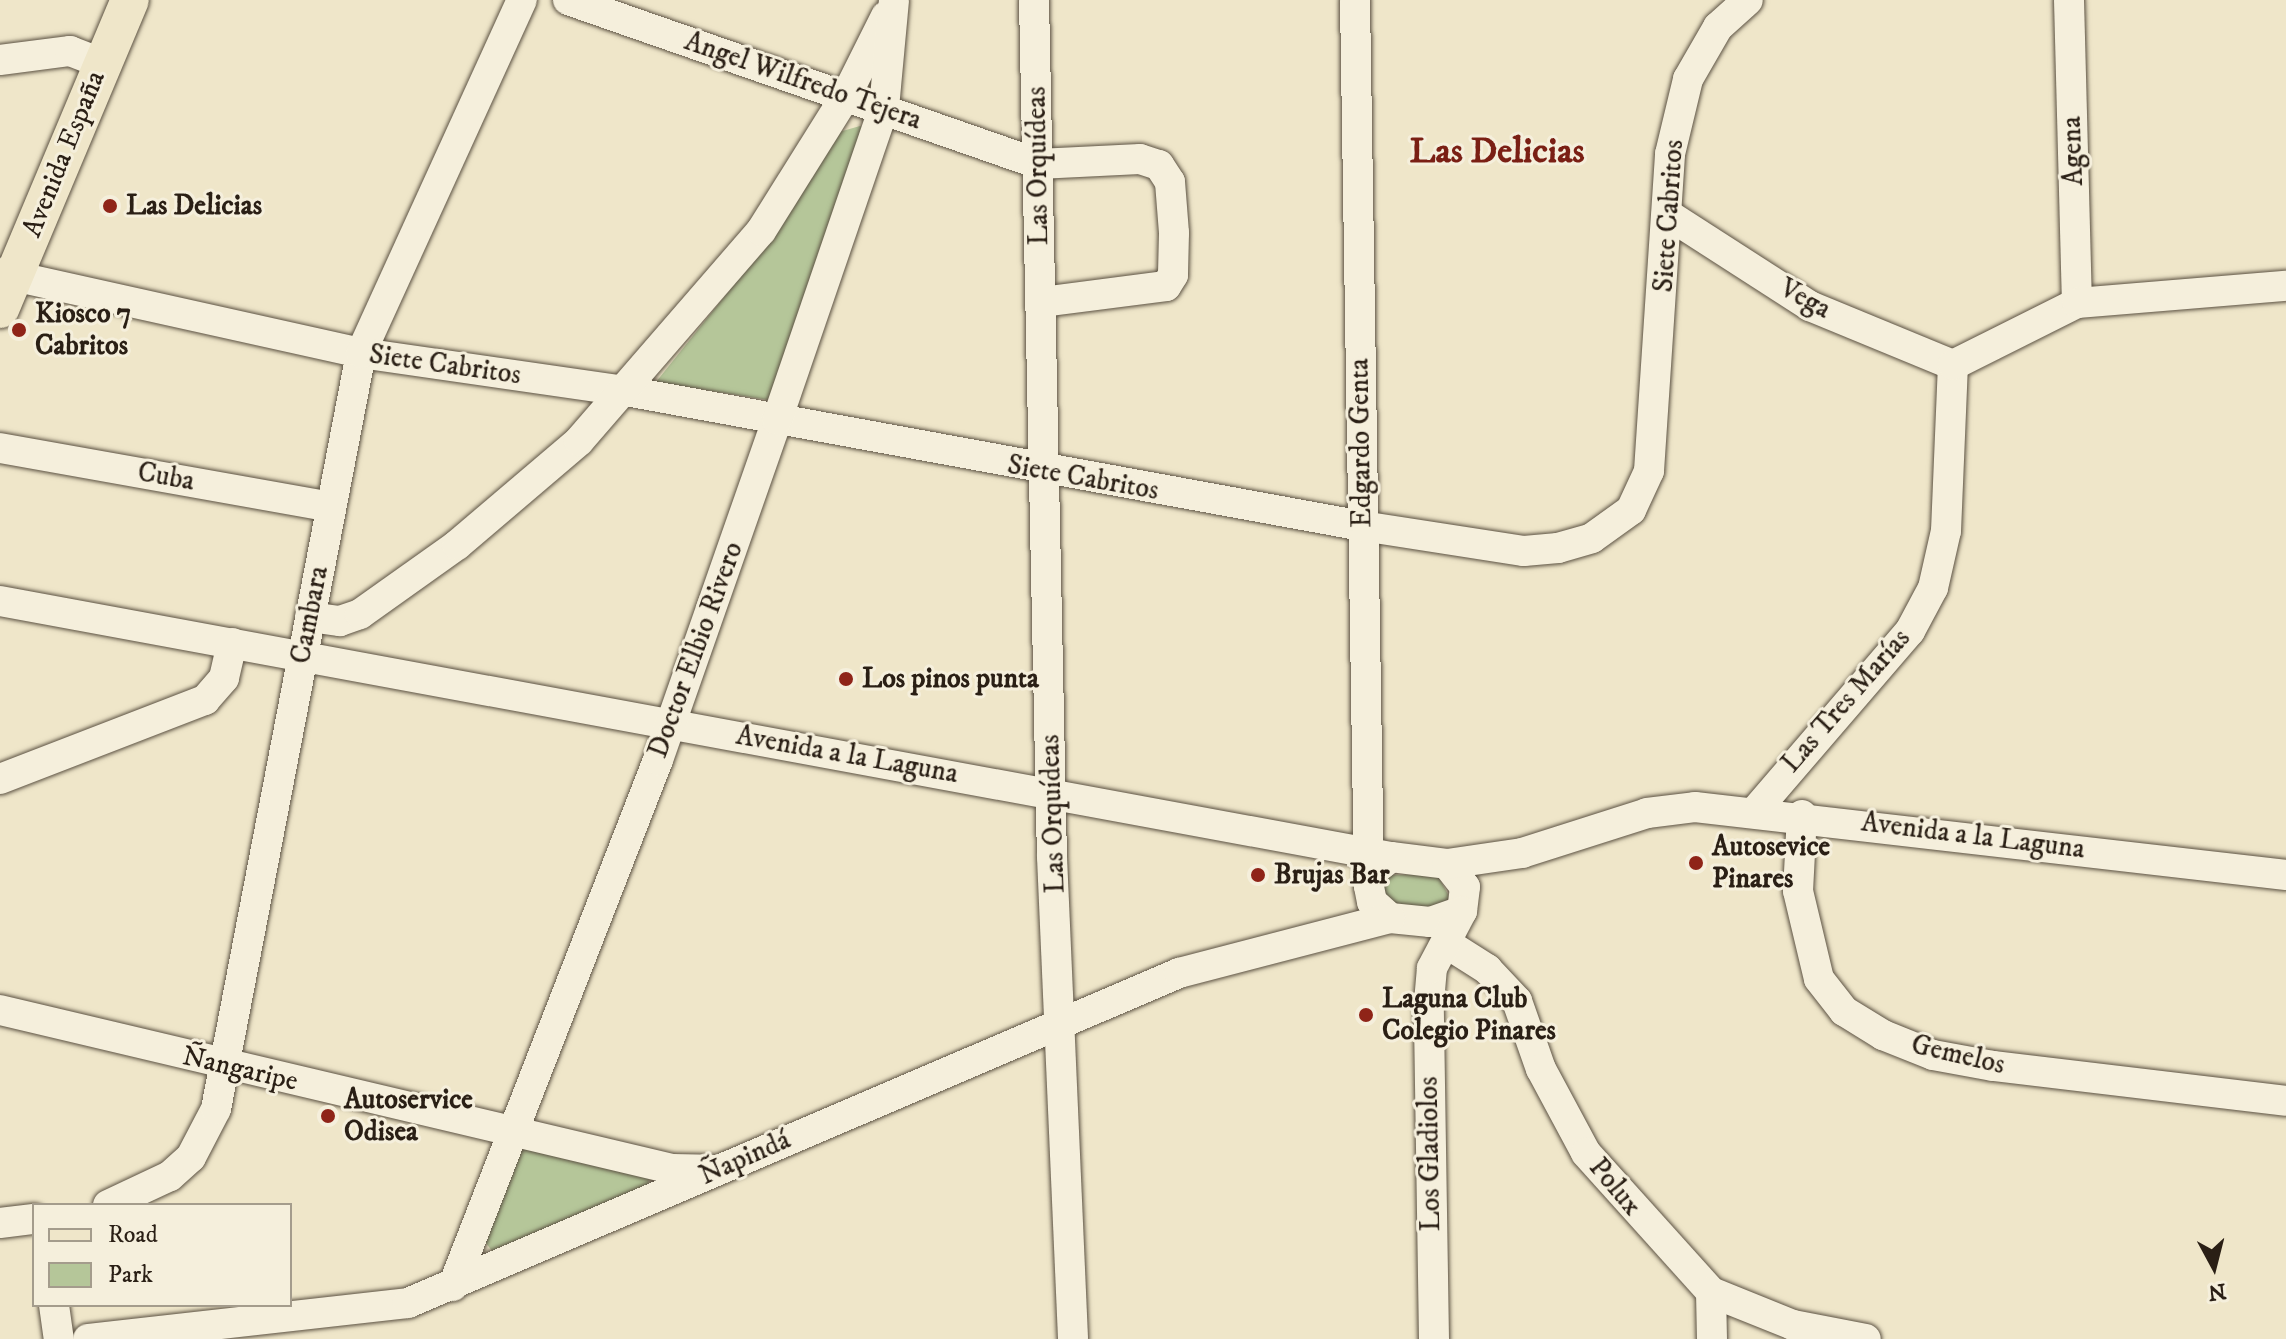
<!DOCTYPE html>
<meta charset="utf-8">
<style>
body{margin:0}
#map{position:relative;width:2286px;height:1339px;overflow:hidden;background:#efe6c9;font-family:"IM FELL DW Pica",serif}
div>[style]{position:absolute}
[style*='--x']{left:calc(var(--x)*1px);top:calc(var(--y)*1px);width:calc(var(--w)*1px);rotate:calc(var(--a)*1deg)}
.green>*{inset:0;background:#b5c699}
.roads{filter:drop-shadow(0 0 2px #5b5142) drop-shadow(0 0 2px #5b5142)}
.minor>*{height:30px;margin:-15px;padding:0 15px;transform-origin:15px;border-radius:15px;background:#f5efdc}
.major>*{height:38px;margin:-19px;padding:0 19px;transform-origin:19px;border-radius:19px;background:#efe6c9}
.dots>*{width:22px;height:22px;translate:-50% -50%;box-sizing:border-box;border:4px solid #f5efdc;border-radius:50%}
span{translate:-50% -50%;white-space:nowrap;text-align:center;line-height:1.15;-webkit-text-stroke:6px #f5efdc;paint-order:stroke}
.street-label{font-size:28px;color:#2a1f15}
.poi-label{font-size:28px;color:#2a1f15;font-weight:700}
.left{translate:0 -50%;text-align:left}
.district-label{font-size:36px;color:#7a1f14;font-weight:700}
.legend{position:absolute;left:32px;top:1203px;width:260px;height:104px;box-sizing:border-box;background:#f5efdc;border:2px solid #a49c8c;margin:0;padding:10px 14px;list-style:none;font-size:24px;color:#2a1f15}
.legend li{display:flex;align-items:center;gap:16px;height:40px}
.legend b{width:40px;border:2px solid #a49c8c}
.north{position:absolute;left:2174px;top:1227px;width:80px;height:80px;-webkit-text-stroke:6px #f5efdc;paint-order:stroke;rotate:173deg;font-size:22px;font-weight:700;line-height:32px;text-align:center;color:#2a1f15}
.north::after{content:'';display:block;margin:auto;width:28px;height:36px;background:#2a1f15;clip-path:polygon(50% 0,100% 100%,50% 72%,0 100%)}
</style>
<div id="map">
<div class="green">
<i style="clip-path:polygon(860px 126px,868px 128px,769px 400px,656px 382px,769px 241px,839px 132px)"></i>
<i style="clip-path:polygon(1437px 874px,1451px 900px,1432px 911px,1391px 906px,1378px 884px,1388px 875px)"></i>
<i style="clip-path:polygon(523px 1148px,649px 1178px,648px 1185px,492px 1251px,483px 1239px)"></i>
</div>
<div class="roads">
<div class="minor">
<i style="--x:568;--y:0;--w:498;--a:19.2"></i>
<i style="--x:1038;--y:164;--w:102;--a:-2.8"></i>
<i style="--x:1140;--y:159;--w:20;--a:18"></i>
<i style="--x:1159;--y:165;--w:20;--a:57"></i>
<i style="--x:1170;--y:182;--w:51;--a:85.5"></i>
<i style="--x:1174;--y:233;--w:42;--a:91.4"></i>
<i style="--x:1173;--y:275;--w:13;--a:122"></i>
<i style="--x:1166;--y:286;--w:126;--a:172.7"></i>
<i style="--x:1034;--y:0;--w:857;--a:88.8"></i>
<i style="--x:1052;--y:857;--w:482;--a:87.5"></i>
<i style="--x:1355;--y:0;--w:886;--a:89.09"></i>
<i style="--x:2069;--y:0;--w:303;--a:88.5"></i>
<i style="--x:0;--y:60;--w:71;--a:-7.3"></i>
<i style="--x:70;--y:51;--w:34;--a:21"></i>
<i style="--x:1667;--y:214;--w:170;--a:32.8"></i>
<i style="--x:1810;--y:306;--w:155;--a:22.4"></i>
<i style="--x:0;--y:273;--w:370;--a:12.5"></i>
<i style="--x:361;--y:353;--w:268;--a:8.2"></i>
<i style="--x:626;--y:391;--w:748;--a:10.39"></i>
<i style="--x:1362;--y:526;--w:164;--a:8.8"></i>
<i style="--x:1524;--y:551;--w:34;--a:-5"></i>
<i style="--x:1558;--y:548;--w:35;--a:-16"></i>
<i style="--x:1592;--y:538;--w:48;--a:-35.7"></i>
<i style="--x:1631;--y:510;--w:43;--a:-65.2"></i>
<i style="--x:1649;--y:471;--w:318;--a:-86.2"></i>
<i style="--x:1670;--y:154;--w:77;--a:-76.5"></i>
<i style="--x:1688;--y:79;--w:60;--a:-60"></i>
<i style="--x:1718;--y:27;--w:40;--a:-42"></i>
<i style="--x:0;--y:448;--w:336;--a:10.1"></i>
<i style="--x:0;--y:601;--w:1414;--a:10.43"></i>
<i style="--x:310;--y:617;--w:30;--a:8"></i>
<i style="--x:340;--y:621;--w:21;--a:-19"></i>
<i style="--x:360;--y:614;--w:119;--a:-35.4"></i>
<i style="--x:457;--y:545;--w:160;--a:-40.4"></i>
<i style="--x:579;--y:441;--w:278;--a:-49.1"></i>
<i style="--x:761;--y:231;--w:162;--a:-57.9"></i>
<i style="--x:847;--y:94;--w:87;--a:-63.4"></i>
<i style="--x:0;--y:779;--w:220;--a:-21.1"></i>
<i style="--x:205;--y:700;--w:29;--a:-49"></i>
<i style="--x:224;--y:678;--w:36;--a:-77"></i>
<i style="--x:1756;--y:810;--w:236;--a:-49.3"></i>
<i style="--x:1910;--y:631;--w:49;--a:-61.9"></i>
<i style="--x:1933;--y:588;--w:58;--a:-77.2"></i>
<i style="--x:1946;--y:531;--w:166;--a:-87.6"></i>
<i style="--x:1953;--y:365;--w:139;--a:-26.6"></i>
<i style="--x:2077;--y:303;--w:210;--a:-4.7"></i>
<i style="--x:1802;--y:815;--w:76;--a:93"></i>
<i style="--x:1798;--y:891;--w:90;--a:76.6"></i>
<i style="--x:1819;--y:979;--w:41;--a:52"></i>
<i style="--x:1844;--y:1011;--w:46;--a:31.6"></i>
<i style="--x:1883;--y:1035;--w:54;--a:21.8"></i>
<i style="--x:1933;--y:1055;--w:61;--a:10.4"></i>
<i style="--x:1993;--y:1066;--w:295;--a:6.8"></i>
<i style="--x:1391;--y:857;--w:56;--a:7.1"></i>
<i style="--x:1447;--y:864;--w:29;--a:52"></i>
<i style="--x:1465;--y:887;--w:24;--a:97"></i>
<i style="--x:1462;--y:911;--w:34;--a:161"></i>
<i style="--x:1430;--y:922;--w:40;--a:-174.3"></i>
<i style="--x:1390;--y:918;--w:24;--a:-138"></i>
<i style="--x:1372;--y:902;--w:16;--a:-101"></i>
<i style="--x:1369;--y:886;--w:14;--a:-78"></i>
<i style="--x:1372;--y:872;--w:24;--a:-38"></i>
<i style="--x:1447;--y:864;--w:76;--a:-8.3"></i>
<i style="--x:1522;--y:853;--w:131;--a:-17.7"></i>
<i style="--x:1647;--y:813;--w:48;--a:-7.1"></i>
<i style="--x:1695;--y:807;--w:595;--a:6.56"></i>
<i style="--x:1446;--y:943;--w:49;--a:32.4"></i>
<i style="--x:1487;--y:969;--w:44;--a:46.8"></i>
<i style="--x:1517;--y:1001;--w:72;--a:70.6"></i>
<i style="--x:1541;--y:1069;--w:95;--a:61.8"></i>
<i style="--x:1586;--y:1153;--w:187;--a:48"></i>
<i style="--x:1711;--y:1292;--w:88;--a:21.9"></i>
<i style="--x:1793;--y:1325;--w:74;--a:10.9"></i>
<i style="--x:0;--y:1010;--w:691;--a:13.31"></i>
<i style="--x:672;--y:1169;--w:39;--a:1"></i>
<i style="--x:108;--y:1205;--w:68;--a:-25.1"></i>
<i style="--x:170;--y:1176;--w:28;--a:-42"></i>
<i style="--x:191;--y:1157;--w:54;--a:-62.5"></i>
<i style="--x:216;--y:1109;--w:770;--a:-79.14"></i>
<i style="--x:361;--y:353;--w:388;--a:-65.5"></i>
<i style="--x:0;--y:1223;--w:34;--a:-7"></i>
<i style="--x:453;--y:1286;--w:565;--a:-68.71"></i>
<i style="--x:658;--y:760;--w:360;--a:-70.7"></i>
<i style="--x:777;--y:420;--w:330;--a:-71.1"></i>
<i style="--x:884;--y:108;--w:108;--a:-84.7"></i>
<i style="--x:1711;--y:1292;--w:47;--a:88.8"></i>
<i style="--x:54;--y:1305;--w:34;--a:82"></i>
<i style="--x:88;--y:1339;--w:322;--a:-6.4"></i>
<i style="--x:408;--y:1303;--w:839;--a:-23.17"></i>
<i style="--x:1179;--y:973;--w:218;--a:-14.6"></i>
<i style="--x:1434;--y:1339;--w:337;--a:-90.9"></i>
<i style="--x:1429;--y:1002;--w:34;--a:-85"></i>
<i style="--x:1432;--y:968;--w:64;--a:-62.2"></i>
</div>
<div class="major">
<i style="--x:0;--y:309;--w:335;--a:-67.2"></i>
</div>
</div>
<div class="dots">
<i style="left:110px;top:206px;background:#8f2418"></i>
<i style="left:19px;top:330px;background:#8f2418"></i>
<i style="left:846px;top:679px;background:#8f2418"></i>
<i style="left:1696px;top:863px;background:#8f2418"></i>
<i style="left:1258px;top:875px;background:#8f2418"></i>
<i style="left:1366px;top:1015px;background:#8f2418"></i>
<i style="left:328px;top:1116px;background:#8f2418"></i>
</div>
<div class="street-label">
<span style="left:803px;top:81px;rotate:19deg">Angel Wilfredo Tejera</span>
<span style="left:2073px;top:151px;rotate:-92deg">Agena</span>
<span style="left:64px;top:154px;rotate:-68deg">Avenida España</span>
<span style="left:1038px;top:166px;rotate:-91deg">Las Orquídeas</span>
<span style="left:1669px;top:216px;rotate:-86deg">Siete Cabritos</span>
<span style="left:1805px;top:299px;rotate:28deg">Vega</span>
<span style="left:445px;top:365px;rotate:8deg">Siete Cabritos</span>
<span style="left:1361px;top:443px;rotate:-91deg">Edgardo Genta</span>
<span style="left:166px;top:477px;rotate:10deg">Cuba</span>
<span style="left:1083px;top:478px;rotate:10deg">Siete Cabritos</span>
<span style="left:310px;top:615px;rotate:-79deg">Cambara</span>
<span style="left:696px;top:650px;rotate:-70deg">Doctor Elbio Rivero</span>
<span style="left:1846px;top:701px;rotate:-49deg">Las Tres Marías</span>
<span style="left:847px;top:755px;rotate:10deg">Avenida a la Laguna</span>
<span style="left:1053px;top:814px;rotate:-92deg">Las Orquídeas</span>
<span style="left:1973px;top:836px;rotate:7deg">Avenida a la Laguna</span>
<span style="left:1958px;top:1055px;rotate:13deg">Gemelos</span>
<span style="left:240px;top:1069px;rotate:13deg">Ñangaripe</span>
<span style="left:1430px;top:1154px;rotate:-91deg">Los Gladiolos</span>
<span style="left:745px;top:1158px;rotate:-24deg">Ñapindá</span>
<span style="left:1615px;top:1187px;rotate:50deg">Polux</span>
</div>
<div class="poi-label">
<span class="left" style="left:126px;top:206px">Las Delicias</span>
<span class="left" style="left:35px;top:330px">Kiosco 7<br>Cabritos</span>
<span class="left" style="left:862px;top:679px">Los pinos punta</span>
<span class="left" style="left:1712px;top:863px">Autosevice<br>Pinares</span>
<span class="left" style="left:1274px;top:875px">Brujas Bar</span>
<span class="left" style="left:1382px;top:1015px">Laguna Club<br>Colegio Pinares</span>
<span class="left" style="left:344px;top:1116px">Autoservice<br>Odisea</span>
</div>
<div class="district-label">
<span style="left:1497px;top:152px">Las Delicias</span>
</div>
<ul class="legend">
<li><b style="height:10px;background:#efe6c9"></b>Road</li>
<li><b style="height:22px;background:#b5c699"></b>Park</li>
</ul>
<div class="north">N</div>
</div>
